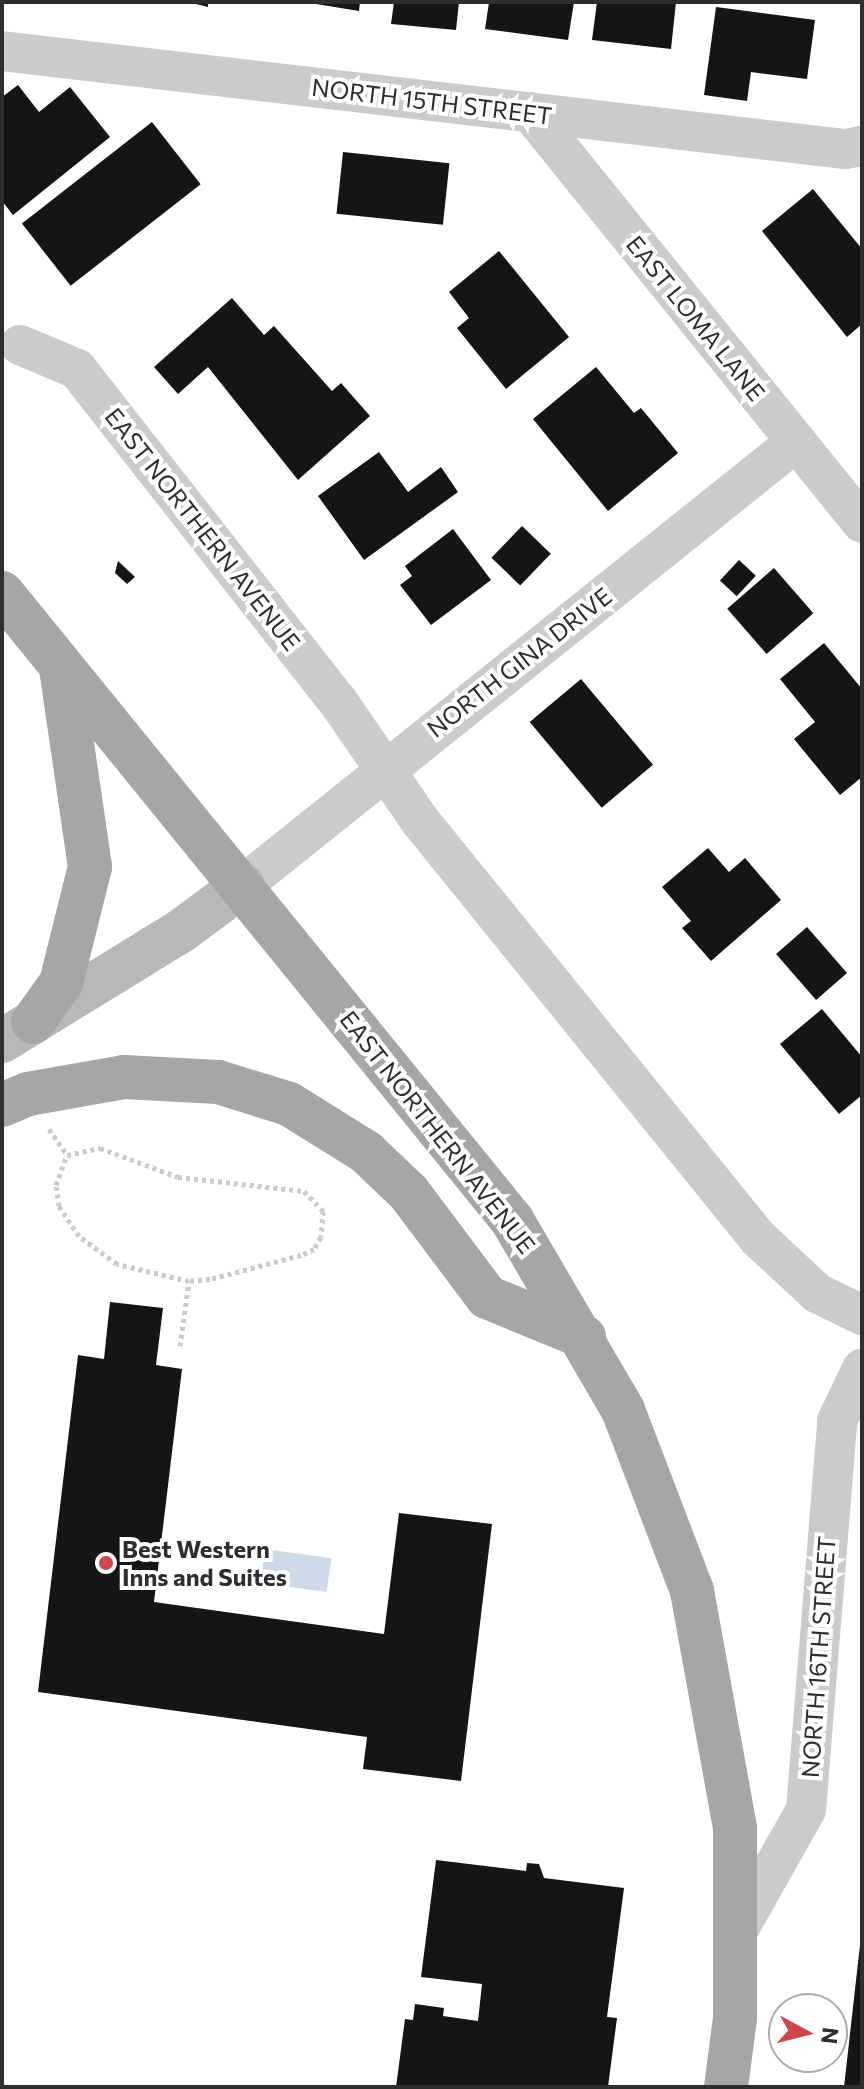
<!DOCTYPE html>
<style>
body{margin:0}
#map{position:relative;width:864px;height:2089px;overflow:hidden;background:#fff;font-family:Commissioner,sans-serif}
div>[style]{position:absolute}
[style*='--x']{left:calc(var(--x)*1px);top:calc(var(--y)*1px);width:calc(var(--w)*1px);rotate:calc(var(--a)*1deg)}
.water>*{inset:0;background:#ccdbe7;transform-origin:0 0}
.building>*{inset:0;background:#151515;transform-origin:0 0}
.path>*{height:5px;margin-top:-2.5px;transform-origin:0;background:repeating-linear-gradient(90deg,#cbcbcb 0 4px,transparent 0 8px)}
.minor>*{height:40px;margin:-20px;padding:0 20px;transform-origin:20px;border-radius:20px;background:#cbcbcb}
.secondary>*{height:44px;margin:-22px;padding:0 22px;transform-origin:22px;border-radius:22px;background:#b8b8b8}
.primary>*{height:44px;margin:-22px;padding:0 22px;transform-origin:22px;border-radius:22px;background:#a6a6a6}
.dots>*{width:22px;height:22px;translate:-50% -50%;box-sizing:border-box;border:4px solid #fff;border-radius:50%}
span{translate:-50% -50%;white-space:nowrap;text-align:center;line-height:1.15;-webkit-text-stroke:8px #fff;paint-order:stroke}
.street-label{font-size:24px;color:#2e2e2e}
.poi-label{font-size:24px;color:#2e2e2e;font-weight:700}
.left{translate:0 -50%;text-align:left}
.frame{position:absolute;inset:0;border:4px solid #2e2e2e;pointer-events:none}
.north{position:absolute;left:768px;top:1993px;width:80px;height:80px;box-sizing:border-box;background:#fff;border:2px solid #ababab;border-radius:50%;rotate:97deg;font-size:22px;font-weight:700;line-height:32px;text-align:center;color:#2e2e2e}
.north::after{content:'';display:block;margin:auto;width:28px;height:36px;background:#d0454a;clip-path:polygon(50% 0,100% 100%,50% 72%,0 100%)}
</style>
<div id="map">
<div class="water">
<i style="left:265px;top:1549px;width:67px;height:34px;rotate:8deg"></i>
</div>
<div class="building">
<i style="clip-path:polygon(188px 2px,208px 2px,208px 7px)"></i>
<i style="clip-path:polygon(304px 2px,360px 2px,359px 11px)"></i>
<i style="clip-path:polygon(394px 2px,459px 2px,456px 30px,391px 24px)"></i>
<i style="clip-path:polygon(489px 2px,574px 2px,568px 40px,485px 29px)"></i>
<i style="clip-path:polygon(597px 2px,676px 2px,671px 49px,592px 40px)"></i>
<i style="clip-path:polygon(716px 7px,815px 20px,807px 79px,751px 72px,747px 101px,704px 95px)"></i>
<i style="clip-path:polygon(18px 85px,39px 112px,70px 87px,110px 137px,13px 215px,2px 201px,2px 97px)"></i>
<i style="left:152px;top:122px;width:79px;height:165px;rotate:52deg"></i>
<i style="left:343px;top:152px;width:107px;height:62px;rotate:6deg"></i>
<i style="clip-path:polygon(813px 189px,862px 249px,862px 324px,847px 337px,762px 231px)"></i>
<i style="clip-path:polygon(499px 251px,569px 337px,506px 389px,457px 328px,469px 318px,449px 292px)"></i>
<i style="clip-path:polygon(232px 298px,264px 335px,274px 326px,332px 391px,341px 383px,370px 416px,298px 480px,208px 367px,178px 394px,154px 367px)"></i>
<i style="clip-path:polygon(596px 367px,634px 413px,641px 408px,678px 453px,608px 511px,533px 419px)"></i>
<i style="clip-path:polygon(379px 452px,408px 492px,441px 467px,458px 492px,364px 560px,318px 496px)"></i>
<i style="left:522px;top:526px;width:40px;height:44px;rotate:44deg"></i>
<i style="clip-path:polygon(453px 529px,491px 580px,431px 625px,400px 585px,412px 576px,405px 566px)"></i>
<i style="left:739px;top:560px;width:23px;height:28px;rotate:43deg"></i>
<i style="clip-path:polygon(118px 561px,135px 577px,127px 584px,115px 573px)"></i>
<i style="left:774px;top:568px;width:60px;height:62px;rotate:49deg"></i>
<i style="clip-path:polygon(824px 643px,862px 689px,862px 777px,840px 795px,794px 739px,815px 722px,780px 679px)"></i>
<i style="left:581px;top:679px;width:112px;height:67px;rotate:50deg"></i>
<i style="clip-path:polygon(708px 848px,729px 872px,745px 858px,781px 900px,711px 961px,682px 928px,691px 921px,662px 887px)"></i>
<i style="left:807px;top:927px;width:61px;height:41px;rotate:49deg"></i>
<i style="clip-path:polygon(822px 1009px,862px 1057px,862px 1095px,839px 1114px,780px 1044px)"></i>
<i style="clip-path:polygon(110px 1302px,163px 1308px,156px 1365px,182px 1369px,154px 1602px,384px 1634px,399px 1513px,492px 1524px,461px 1781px,363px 1769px,367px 1737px,38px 1692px,78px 1355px,104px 1359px)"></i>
<i style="clip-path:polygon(436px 1860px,526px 1871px,527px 1863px,539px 1864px,544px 1878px,624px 1888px,607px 2017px,617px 2018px,608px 2087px,396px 2087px,405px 2019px,413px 2020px,415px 2004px,444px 2008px,443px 2016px,478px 2021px,482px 1984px,421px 1977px)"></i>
<i style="clip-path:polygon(860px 1945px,862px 2087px,844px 2087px)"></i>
</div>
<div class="path">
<i style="--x:49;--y:1129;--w:32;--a:55"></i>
<i style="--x:100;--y:1148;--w:83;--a:20.4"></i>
<i style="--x:178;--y:1177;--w:127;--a:6.3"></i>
<i style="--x:304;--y:1191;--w:28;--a:46"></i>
<i style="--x:323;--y:1211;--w:26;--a:94"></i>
<i style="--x:321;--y:1237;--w:14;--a:120"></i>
<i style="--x:314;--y:1249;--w:14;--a:155"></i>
<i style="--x:301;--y:1255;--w:94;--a:165.2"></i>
<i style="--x:210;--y:1279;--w:21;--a:175"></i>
<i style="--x:189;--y:1281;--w:74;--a:-166.7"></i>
<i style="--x:117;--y:1264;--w:47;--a:-143.6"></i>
<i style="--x:79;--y:1236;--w:36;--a:-124"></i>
<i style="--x:59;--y:1206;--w:21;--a:-98"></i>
<i style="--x:56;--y:1185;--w:32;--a:-70"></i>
<i style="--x:67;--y:1155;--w:34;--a:-12"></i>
<i style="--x:180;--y:1346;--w:66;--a:-82.1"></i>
</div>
<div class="minor">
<i style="--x:2;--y:51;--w:849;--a:6.63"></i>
<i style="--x:845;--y:149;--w:17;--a:-10"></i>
<i style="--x:530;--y:112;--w:528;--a:51.07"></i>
<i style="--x:20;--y:345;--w:62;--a:22.8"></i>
<i style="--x:77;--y:369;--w:421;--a:51.9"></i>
<i style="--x:337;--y:700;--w:148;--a:55.5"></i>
<i style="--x:421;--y:822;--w:535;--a:50.99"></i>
<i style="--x:758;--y:1238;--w:81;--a:43"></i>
<i style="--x:817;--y:1293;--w:50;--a:26.1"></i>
<i style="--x:243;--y:885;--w:709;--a:-38.7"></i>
<i style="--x:736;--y:1934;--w:142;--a:-60.6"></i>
<i style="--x:806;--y:1810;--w:390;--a:-85.4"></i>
<i style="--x:837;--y:1421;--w:58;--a:-64.3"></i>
</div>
<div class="secondary">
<i style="--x:2;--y:1041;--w:210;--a:-31.6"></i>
<i style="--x:181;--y:931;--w:77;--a:-36.6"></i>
</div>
<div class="primary">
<i style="--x:2;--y:593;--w:808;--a:50.88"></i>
<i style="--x:512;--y:1220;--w:220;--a:59.7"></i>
<i style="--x:623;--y:1410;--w:194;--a:69.1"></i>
<i style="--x:692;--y:1591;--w:241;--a:79.7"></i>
<i style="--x:735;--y:1828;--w:190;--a:90"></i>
<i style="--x:735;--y:2018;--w:70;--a:97.4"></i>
<i style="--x:33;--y:1022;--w:48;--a:-54.3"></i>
<i style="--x:61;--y:983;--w:120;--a:-76"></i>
<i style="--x:90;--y:867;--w:201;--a:-98.3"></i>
<i style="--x:2;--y:1105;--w:28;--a:-23"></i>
<i style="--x:28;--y:1094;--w:97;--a:-10"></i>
<i style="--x:124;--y:1077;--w:94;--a:3"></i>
<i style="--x:218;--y:1082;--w:74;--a:17.2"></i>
<i style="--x:289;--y:1104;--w:91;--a:31.9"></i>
<i style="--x:366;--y:1152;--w:59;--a:43.6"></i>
<i style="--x:409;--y:1193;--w:130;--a:53.1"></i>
<i style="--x:487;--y:1297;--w:105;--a:22.4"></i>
</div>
<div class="dots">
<i style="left:106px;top:1563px;background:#d0454a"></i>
</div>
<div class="street-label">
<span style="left:432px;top:101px;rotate:7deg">NORTH 15TH STREET</span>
<span style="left:696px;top:318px;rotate:51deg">EAST LOMA LANE</span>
<span style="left:203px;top:529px;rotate:52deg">EAST NORTHERN AVENUE</span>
<span style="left:519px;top:662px;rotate:-38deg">NORTH GINA DRIVE</span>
<span style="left:438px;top:1132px;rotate:52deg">EAST NORTHERN AVENUE</span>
<span style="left:818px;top:1657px;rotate:-86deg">NORTH 16TH STREET</span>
</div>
<div class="poi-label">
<span class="left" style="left:122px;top:1563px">Best Western<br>Inns and Suites</span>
</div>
<div class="frame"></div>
<div class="north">N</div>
</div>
